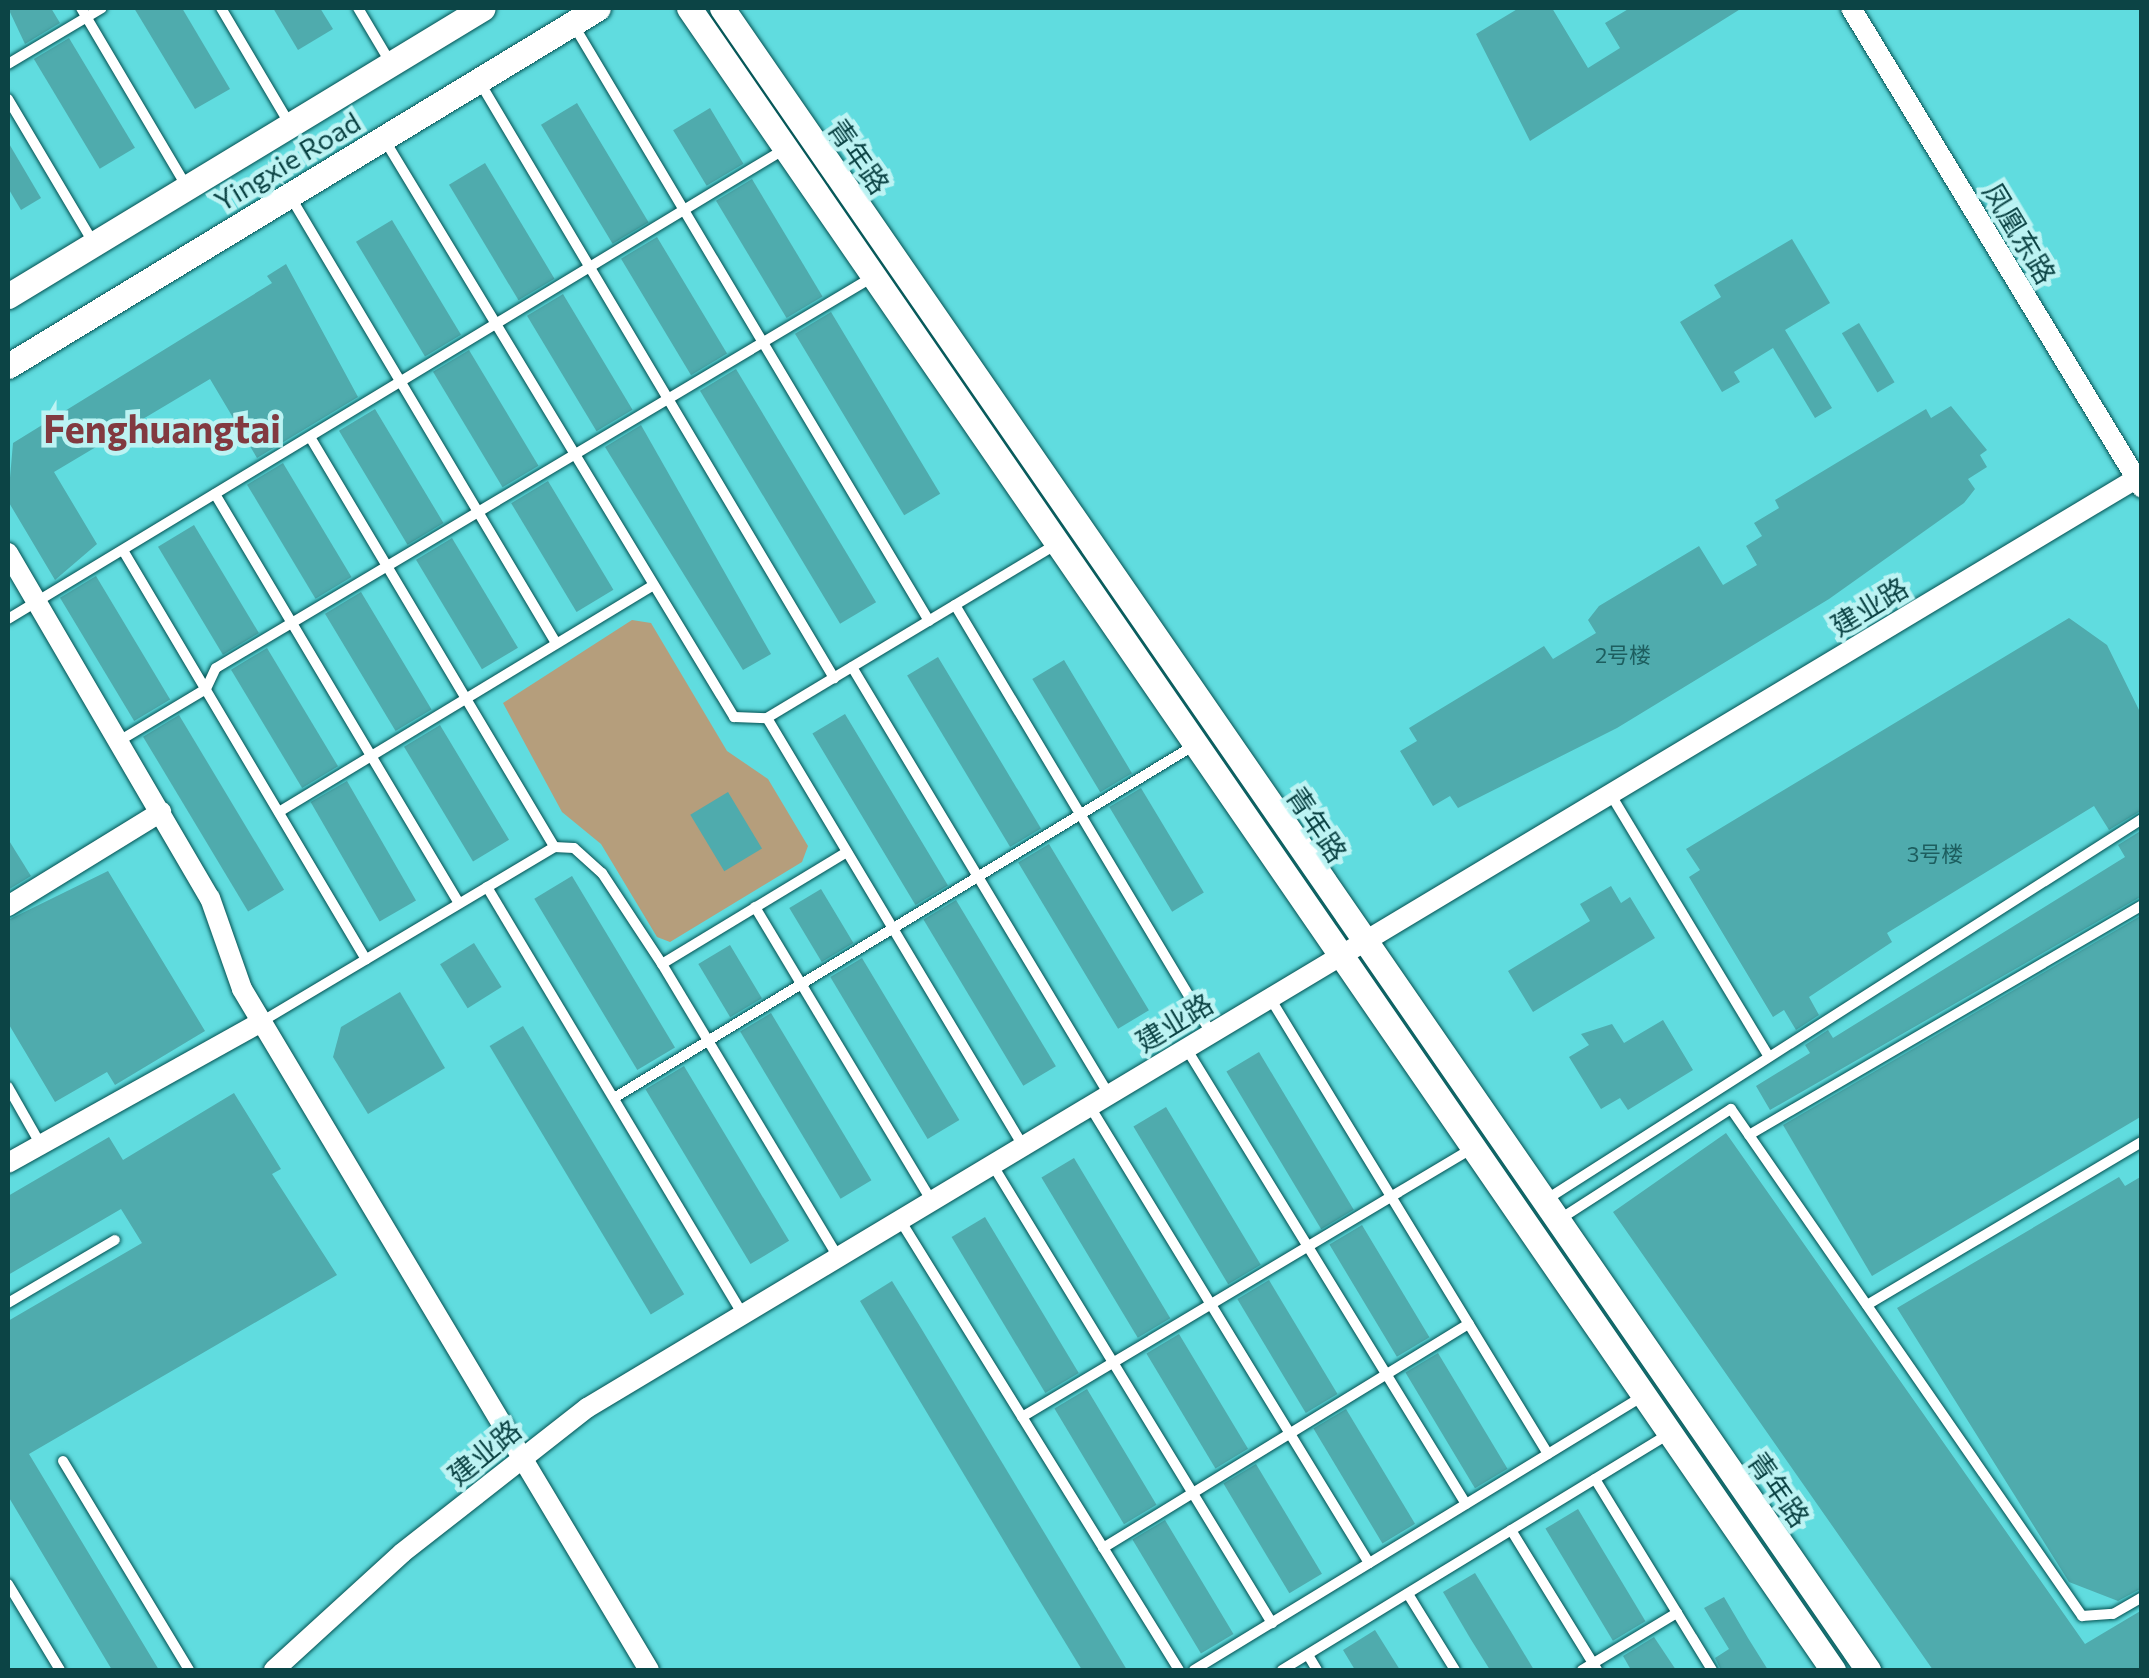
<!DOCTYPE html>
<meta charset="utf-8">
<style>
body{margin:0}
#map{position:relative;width:2149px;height:1678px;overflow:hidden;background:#60dcdf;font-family:Commissioner,"Noto Sans SC",sans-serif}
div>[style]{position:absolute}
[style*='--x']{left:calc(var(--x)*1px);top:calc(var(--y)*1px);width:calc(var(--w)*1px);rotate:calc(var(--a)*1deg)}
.green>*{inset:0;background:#b59e7c}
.building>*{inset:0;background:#4fabad;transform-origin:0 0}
.roads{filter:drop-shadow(0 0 2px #025051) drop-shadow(0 0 2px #025051)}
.service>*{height:10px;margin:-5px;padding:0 5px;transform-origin:5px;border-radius:5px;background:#fff}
.minor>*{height:20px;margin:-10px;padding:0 10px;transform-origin:10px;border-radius:10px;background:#fff}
.tertiary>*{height:25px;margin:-12.5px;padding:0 12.5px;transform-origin:12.5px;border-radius:12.5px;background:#fff}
span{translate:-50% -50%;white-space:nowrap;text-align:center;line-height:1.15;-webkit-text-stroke:9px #bcf3f3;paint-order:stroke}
.number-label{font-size:22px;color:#1d5e5f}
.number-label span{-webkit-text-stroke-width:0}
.street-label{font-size:28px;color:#0c4445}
.district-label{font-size:38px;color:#823a40;font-weight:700}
.frame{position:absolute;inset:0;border:10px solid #0c4445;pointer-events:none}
</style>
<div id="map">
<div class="green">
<i style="clip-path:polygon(632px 620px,651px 623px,727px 751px,768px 779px,808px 846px,802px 862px,670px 942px,657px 937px,601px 844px,562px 812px,503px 703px)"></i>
</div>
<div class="building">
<i style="clip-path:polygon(8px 8px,51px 8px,60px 23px,25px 44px)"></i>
<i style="clip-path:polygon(134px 8px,182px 8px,230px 89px,195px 109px)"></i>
<i style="clip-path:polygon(273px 8px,320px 8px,333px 29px,298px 50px)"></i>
<i style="clip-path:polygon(1519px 8px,1552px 8px,1588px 68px,1620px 48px,1605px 23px,1630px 8px,1742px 8px,1530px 141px,1476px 34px)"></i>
<i style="left:69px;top:38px;width:128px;height:41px;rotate:59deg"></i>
<i style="left:577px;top:103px;width:139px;height:42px;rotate:59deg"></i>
<i style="left:710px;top:108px;width:65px;height:43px;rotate:59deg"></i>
<i style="clip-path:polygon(8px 142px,41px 198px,21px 210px,8px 188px)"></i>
<i style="left:485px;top:163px;width:135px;height:42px;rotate:59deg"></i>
<i style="left:752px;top:179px;width:137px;height:42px;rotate:59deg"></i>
<i style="left:392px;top:220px;width:134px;height:42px;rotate:59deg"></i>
<i style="left:657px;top:237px;width:136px;height:42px;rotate:59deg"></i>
<i style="clip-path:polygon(1792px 239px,1830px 303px,1785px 330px,1832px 408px,1815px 418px,1773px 348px,1734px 372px,1740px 382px,1722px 392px,1680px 322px,1721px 297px,1714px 285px)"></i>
<i style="clip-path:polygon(286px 264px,358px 397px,257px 458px,210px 379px,54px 472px,97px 544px,55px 580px,8px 501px,13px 443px,272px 283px,267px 276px)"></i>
<i style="left:563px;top:294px;width:135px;height:42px;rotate:59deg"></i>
<i style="left:831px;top:312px;width:212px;height:42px;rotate:59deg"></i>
<i style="left:1859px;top:323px;width:69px;height:20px;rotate:59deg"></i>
<i style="left:469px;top:350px;width:135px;height:42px;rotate:59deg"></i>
<i style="left:736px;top:369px;width:272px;height:42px;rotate:59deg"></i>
<i style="clip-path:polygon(1951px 406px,1987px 450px,1980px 455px,1987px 467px,1968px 479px,1975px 489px,1964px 503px,1829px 599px,1617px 728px,1458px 808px,1450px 796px,1433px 806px,1400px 751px,1417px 741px,1409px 728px,1544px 646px,1553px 659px,1596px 633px,1588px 620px,1599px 606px,1699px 546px,1723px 585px,1757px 565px,1746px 546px,1762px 536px,1754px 523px,1779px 508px,1775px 500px,1926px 409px,1931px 418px)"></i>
<i style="left:375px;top:409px;width:133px;height:42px;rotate:59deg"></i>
<i style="clip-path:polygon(641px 425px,771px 654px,743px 670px,605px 447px)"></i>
<i style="left:283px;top:463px;width:133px;height:42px;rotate:59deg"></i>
<i style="left:548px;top:481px;width:127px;height:43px;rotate:59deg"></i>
<i style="left:194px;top:525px;width:126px;height:42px;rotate:59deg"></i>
<i style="left:452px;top:538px;width:128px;height:42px;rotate:59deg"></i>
<i style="left:96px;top:576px;width:144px;height:42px;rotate:59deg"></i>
<i style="left:361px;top:592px;width:137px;height:42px;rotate:59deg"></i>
<i style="clip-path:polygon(2069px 618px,2107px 645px,2142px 716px,2142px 810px,2109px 830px,2094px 806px,1887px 933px,1892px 942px,1809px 997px,1819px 1015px,1796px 1030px,1784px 1010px,1773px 1017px,1689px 877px,1700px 870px,1686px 849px)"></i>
<i style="left:267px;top:648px;width:138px;height:42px;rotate:59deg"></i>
<i style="left:938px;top:657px;width:200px;height:36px;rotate:59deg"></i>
<i style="left:1064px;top:660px;width:132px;height:37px;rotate:59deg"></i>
<i style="left:845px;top:714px;width:200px;height:38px;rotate:59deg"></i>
<i style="left:179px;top:715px;width:204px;height:42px;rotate:59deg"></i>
<i style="left:440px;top:725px;width:134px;height:42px;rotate:59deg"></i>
<i style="left:347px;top:781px;width:138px;height:42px;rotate:60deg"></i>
<i style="left:1141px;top:788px;width:122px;height:37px;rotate:59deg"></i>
<i style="left:728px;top:792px;width:66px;height:44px;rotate:59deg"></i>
<i style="clip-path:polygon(2142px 830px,2142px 896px,1770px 1110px,1756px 1086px,1810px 1053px,1805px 1045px,1828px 1030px,1833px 1038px,2125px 857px,2118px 845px)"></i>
<i style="clip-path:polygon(8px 839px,31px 876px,8px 890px)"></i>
<i style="left:1049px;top:844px;width:194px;height:36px;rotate:59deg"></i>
<i style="clip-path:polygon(108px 871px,205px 1031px,115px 1085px,107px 1072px,55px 1102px,8px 1023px,8px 920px)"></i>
<i style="left:572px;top:876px;width:200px;height:44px;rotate:59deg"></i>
<i style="clip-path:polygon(1611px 886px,1621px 903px,1630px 897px,1655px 938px,1533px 1012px,1508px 971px,1590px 921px,1580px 904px)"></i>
<i style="left:821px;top:889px;width:63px;height:37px;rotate:59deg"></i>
<i style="left:956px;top:900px;width:194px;height:38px;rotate:59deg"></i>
<i style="clip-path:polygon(2142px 915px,2142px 1116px,1872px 1276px,1783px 1125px)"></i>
<i style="left:474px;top:943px;width:52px;height:40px;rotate:58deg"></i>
<i style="left:730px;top:945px;width:62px;height:37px;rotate:59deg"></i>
<i style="left:862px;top:958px;width:189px;height:37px;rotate:59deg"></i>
<i style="clip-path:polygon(400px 992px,445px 1068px,368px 1114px,333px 1057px,341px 1027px)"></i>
<i style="left:771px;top:1013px;width:195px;height:36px;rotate:59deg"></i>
<i style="clip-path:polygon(1663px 1020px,1693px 1070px,1628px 1110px,1620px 1098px,1601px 1109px,1569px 1057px,1589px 1045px,1581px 1034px,1612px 1024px,1624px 1043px)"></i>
<i style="left:523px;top:1026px;width:313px;height:39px;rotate:59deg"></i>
<i style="left:1259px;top:1052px;width:184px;height:38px;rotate:59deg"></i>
<i style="left:684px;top:1066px;width:204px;height:45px;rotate:59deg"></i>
<i style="clip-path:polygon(234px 1093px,281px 1169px,272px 1174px,337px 1275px,29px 1454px,159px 1670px,112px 1670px,8px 1496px,8px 1321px,142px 1243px,121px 1209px,8px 1275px,8px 1196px,109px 1137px,123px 1160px)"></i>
<i style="left:1166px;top:1107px;width:184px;height:38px;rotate:59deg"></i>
<i style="clip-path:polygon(1726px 1133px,2085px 1644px,2142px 1610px,2142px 1670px,1933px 1670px,1613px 1212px)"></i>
<i style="left:1074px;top:1158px;width:187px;height:38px;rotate:59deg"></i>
<i style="clip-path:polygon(2142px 1176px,2142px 1588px,2118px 1601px,2069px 1582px,1897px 1308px,2119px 1177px,2125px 1186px)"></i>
<i style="left:985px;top:1217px;width:182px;height:39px;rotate:59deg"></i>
<i style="left:1362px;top:1225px;width:131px;height:38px;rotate:59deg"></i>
<i style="left:1269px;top:1280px;width:133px;height:37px;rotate:59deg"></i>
<i style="clip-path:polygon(892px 1281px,921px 1328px,1127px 1670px,1082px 1670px,1035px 1593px,860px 1301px)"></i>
<i style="left:1179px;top:1334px;width:134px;height:38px;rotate:59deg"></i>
<i style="left:1438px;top:1353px;width:135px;height:38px;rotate:59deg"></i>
<i style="left:1087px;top:1389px;width:135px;height:38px;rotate:59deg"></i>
<i style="left:1346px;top:1409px;width:134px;height:38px;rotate:59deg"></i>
<i style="left:1256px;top:1464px;width:128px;height:38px;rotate:59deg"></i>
<i style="left:1578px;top:1509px;width:131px;height:38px;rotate:59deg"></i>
<i style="left:1165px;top:1520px;width:133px;height:38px;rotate:59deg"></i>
<i style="clip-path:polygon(1475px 1573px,1513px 1635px,1534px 1670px,1490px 1670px,1470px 1638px,1443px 1592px)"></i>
<i style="clip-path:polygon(1724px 1597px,1748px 1638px,1768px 1670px,1721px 1670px,1715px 1658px,1729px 1649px,1704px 1608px)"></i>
<i style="clip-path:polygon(1375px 1630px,1400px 1670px,1355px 1670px,1343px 1650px)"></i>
<i style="clip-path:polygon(1654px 1637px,1676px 1670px,1631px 1670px,1623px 1656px)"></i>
</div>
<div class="roads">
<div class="service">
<i style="--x:81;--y:8;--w:208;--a:59.4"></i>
<i style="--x:221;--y:8;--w:134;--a:59.4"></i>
<i style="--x:358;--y:8;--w:63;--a:59.3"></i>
<i style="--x:573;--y:24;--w:695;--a:59.19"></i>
<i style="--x:8;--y:64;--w:109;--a:-30.8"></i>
<i style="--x:479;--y:81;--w:695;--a:59.26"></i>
<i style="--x:8;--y:99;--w:169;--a:59.3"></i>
<i style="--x:384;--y:139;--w:676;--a:58.8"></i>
<i style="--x:734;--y:717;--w:33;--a:2"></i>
<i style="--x:767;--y:718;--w:336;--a:-31"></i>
<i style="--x:290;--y:196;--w:520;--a:59.24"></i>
<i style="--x:310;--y:437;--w:477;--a:59.2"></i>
<i style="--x:215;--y:494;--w:476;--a:59.2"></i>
<i style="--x:124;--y:552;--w:474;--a:59.3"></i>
<i style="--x:955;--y:605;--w:498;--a:59.1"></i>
<i style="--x:8;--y:619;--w:906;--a:-31.18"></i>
<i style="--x:852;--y:667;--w:497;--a:59"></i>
<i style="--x:767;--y:718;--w:498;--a:59.1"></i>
<i style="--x:119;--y:741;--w:101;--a:-30.9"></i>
<i style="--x:206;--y:689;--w:23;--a:-65"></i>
<i style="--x:216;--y:668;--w:762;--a:-30.77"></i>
<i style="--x:1611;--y:795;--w:302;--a:58.9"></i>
<i style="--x:279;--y:812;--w:434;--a:-31.2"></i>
<i style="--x:487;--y:887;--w:498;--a:59.1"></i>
<i style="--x:755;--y:907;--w:342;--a:59"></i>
<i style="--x:662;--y:964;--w:216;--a:-31.2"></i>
<i style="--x:1270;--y:998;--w:534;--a:58.63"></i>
<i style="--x:261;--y:1022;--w:341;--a:-30.8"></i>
<i style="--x:554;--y:847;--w:20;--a:3"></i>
<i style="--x:574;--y:848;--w:38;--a:42"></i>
<i style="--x:602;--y:873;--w:109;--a:56.6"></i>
<i style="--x:662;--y:964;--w:342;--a:59"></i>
<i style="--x:1186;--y:1048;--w:535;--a:58.45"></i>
<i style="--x:8;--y:1087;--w:67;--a:60.4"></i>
<i style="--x:614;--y:1098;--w:678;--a:-31.3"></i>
<i style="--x:1089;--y:1105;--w:537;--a:58.56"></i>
<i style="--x:1749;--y:1135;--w:455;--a:-30.3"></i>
<i style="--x:992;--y:1164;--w:538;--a:58.62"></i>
<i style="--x:1544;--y:1201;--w:710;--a:-32.57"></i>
<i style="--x:900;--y:1220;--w:529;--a:58.2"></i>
<i style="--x:1557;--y:1221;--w:207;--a:-32.8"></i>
<i style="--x:1731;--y:1109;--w:617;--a:55.3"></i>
<i style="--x:2082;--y:1616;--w:31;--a:-4"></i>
<i style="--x:2113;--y:1614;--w:34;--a:-30"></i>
<i style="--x:8;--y:1303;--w:124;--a:-30.5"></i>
<i style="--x:1867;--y:1305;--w:320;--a:-30.7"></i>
<i style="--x:1022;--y:1417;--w:523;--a:-30.83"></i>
<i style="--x:63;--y:1461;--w:244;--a:58.9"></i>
<i style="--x:1595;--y:1479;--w:224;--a:58.5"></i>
<i style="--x:1511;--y:1530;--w:164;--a:58.4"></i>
<i style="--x:1103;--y:1548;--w:429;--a:-31.5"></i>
<i style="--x:8;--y:1584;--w:100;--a:58.8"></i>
<i style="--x:1408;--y:1594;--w:89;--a:58.3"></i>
<i style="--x:1308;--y:1655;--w:17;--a:59"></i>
<i style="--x:1194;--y:1670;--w:526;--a:-31.39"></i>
<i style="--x:1282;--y:1670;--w:453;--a:-31.4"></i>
<i style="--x:1582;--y:1670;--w:111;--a:-31"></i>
</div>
<div class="minor">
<i style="--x:1851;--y:8;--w:561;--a:58.77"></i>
<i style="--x:8;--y:553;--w:400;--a:59.7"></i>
<i style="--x:210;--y:898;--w:96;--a:70.6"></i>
<i style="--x:242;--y:989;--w:793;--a:59.14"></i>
<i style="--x:8;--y:906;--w:180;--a:-31.6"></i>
<i style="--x:8;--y:1163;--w:290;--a:-29.1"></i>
<i style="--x:274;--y:1670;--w:173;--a:-42.4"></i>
<i style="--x:402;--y:1553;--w:235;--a:-38.1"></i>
<i style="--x:587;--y:1408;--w:1813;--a:-30.96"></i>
</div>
<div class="tertiary">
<i style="--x:689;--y:8;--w:2018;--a:55.46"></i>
<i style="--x:722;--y:8;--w:2019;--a:55.41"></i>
<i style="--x:8;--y:296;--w:555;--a:-31.23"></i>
<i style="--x:8;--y:366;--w:690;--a:-31.25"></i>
</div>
</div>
<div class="number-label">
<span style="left:1623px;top:655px">2号楼</span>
<span style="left:1935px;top:854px">3号楼</span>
</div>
<div class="street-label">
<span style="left:859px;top:156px;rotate:55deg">青年路</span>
<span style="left:287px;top:161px;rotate:-31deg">Yingxie Road</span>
<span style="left:2020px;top:233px;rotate:59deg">凤凰东路</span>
<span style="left:1869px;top:606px;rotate:-31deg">建业路</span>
<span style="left:1317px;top:824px;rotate:56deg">青年路</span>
<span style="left:1174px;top:1022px;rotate:-31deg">建业路</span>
<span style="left:484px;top:1452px;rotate:-39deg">建业路</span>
<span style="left:1779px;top:1489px;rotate:55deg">青年路</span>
</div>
<div class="district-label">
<span style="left:162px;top:428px">Fenghuangtai</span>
</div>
<div class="frame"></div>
</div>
